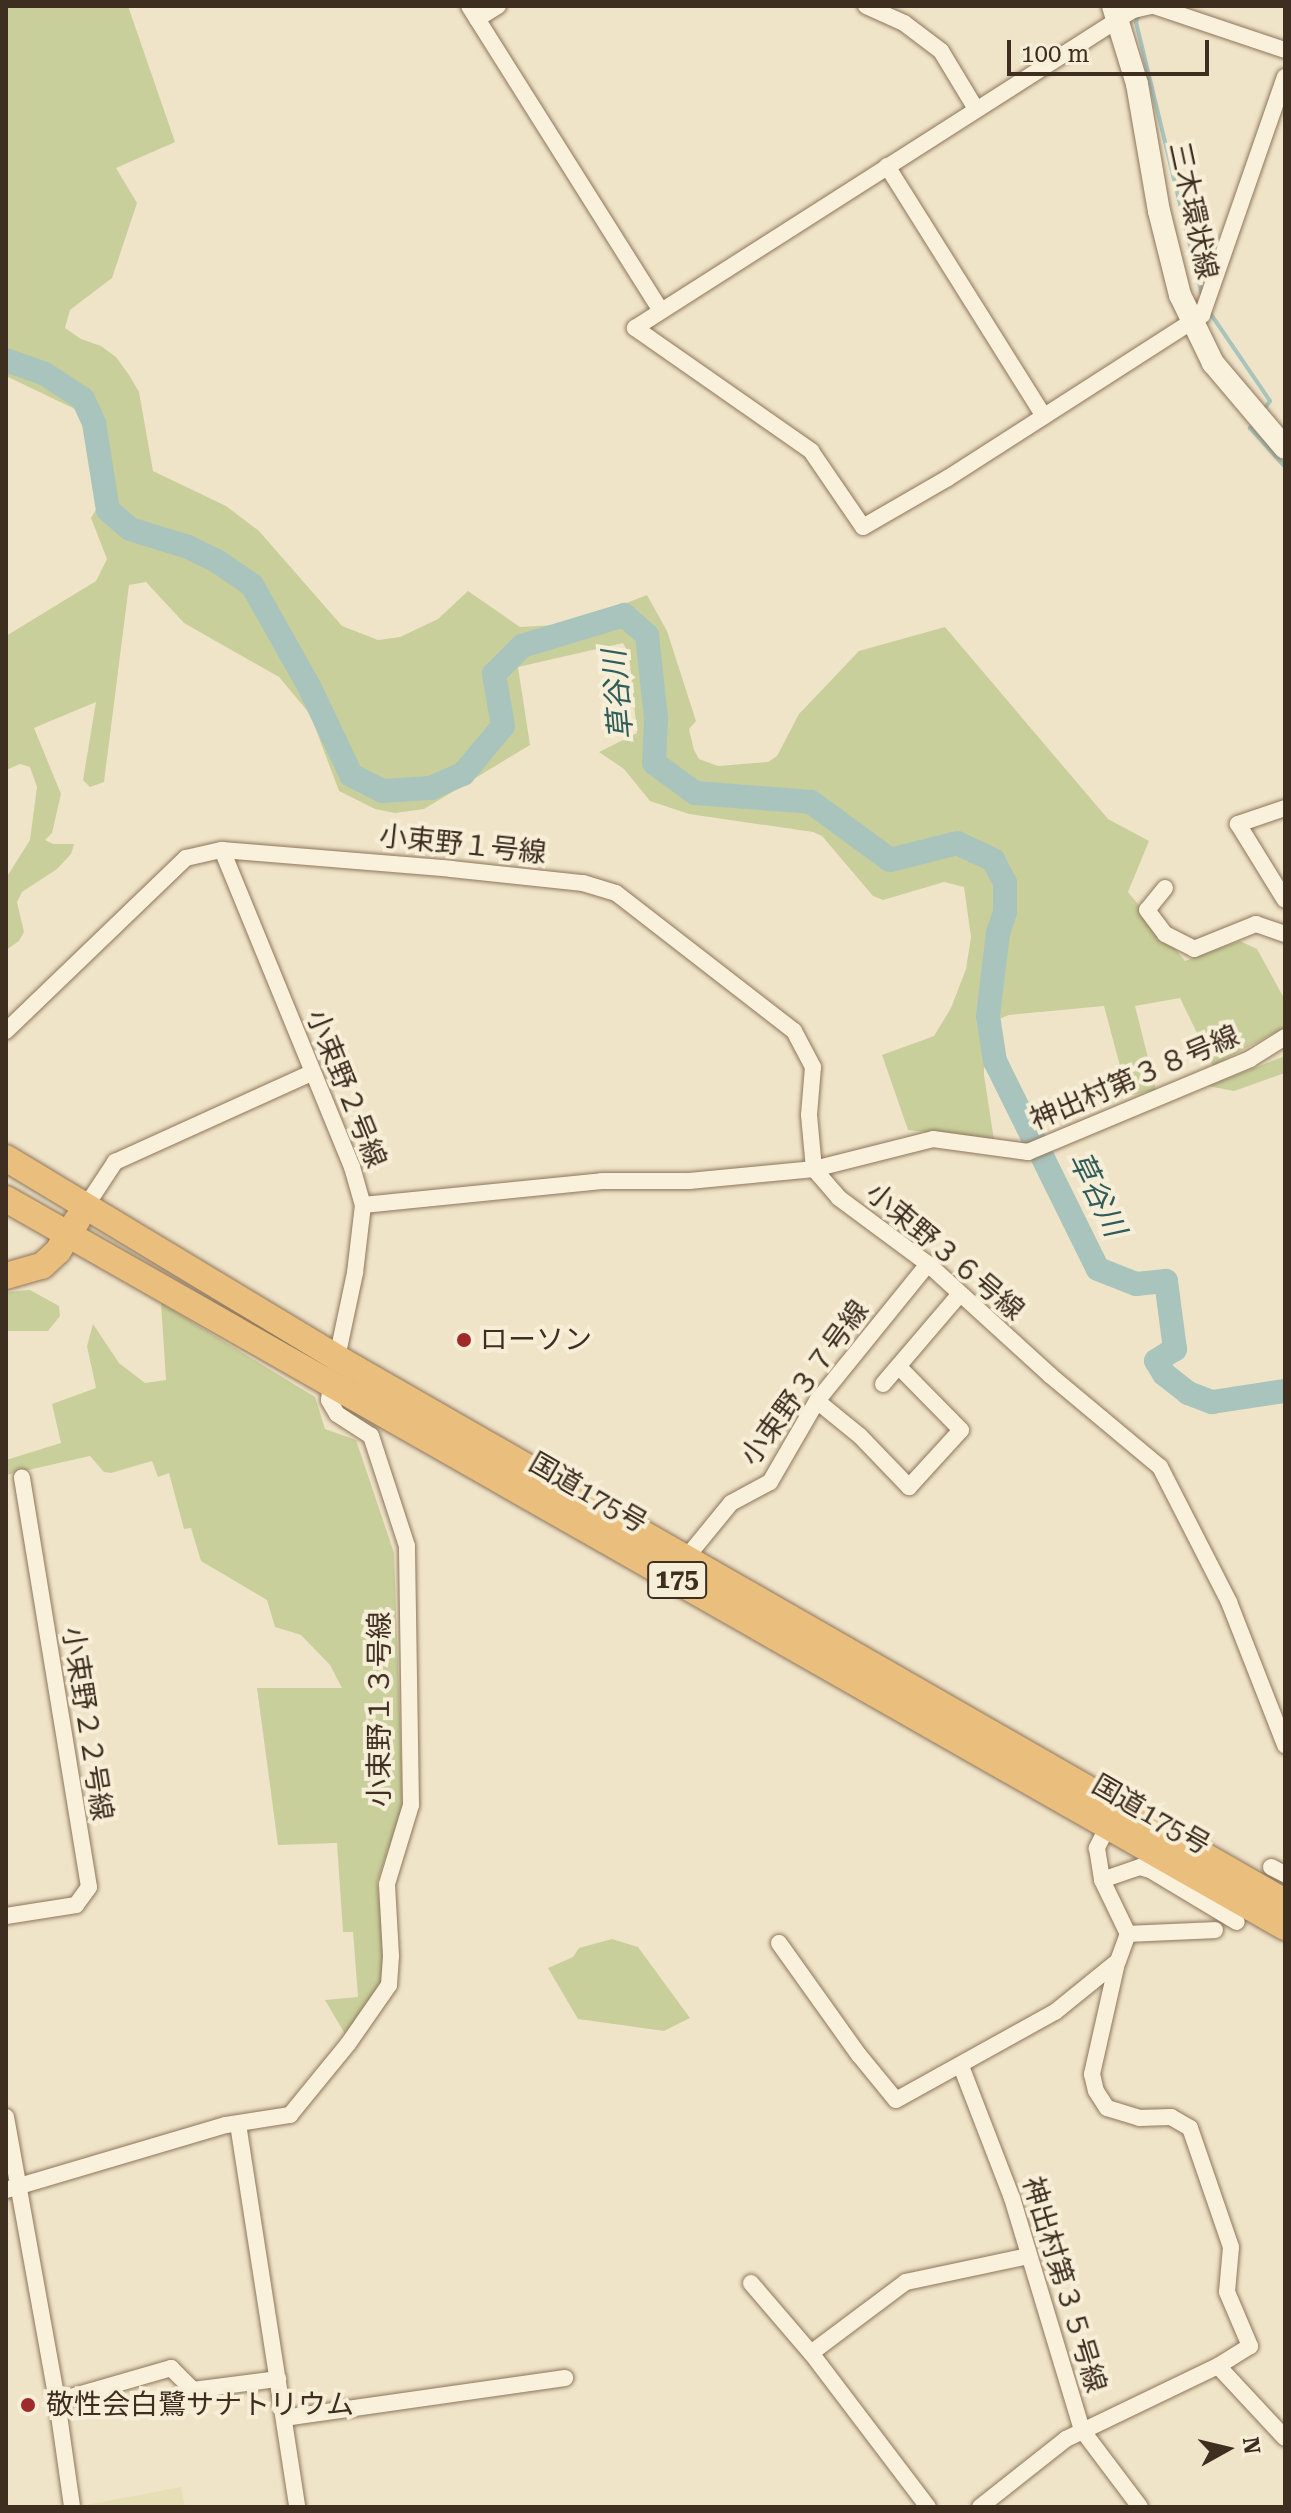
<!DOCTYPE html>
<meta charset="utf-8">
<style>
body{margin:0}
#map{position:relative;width:1291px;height:2513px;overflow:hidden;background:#f0e4c8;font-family:"Roboto Serif","Noto Sans JP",serif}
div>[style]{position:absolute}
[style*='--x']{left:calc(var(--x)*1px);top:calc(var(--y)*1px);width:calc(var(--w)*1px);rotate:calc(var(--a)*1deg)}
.farmland>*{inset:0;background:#e6deb5}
.green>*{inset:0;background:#c9cf9b}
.stream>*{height:4px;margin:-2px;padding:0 2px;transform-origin:2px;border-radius:2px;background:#a9c4bc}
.river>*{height:24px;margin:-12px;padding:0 12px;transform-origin:12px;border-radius:12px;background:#a9c4bc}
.roads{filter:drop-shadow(0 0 2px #8d765c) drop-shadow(0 0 2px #8d765c)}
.minor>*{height:16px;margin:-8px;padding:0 8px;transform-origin:8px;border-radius:8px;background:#faf1dc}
.secondary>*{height:22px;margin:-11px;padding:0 11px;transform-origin:11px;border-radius:11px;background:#faf1dc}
.trunk>*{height:26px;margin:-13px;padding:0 13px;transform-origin:13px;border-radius:13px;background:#eabe7c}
.dots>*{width:22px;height:22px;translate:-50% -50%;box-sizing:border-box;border:4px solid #f7eed8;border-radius:50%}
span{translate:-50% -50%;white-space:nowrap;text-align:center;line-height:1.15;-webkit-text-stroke:8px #f7eed8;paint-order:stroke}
.shield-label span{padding:2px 6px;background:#f7eed8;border:2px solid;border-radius:6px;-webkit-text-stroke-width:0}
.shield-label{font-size:26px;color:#3d2e20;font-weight:700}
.street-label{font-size:28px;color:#3d2e20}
.poi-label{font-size:28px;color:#3d2e20}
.left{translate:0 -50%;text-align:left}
.water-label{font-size:30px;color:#2f5d5a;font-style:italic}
.frame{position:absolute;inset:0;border:8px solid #3d2e20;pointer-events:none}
.north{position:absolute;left:1187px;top:2409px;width:80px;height:80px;-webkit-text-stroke:6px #f7eed8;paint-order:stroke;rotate:82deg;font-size:22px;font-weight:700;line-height:32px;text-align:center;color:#3d2e20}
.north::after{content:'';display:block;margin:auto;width:28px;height:36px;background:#3d2e20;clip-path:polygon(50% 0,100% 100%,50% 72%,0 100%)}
.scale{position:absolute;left:1007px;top:40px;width:202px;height:36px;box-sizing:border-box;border:4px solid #3d2e20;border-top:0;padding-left:10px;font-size:24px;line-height:28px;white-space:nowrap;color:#3d2e20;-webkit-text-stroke:6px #f7eed8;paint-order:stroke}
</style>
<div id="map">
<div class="farmland">
<i style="clip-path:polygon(181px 2487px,185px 2507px,86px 2507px,86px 2505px)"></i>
</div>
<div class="green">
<i style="clip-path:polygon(6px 6px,128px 6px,175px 142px,116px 168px,137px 203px,112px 278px,70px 310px,65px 328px,81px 339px,101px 346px,116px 357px,129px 375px,139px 392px,153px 471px,226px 506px,259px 531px,342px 626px,378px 640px,400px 637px,438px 619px,468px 591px,520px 627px,573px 624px,647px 595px,667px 631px,696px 721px,689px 729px,694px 750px,699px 759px,718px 766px,768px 762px,777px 756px,799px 714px,859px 651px,945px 627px,1108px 819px,1149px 841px,1128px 892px,1185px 961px,1240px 941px,1257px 949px,1285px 1000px,1285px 1027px,1213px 1066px,1180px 998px,1135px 1006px,1156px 1090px,1128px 1096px,1104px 1006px,1009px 1015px,984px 1025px,984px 1075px,994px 1140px,908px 1130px,882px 1055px,934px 1036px,951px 1008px,966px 969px,971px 937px,964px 887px,944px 882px,883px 900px,873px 896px,822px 836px,813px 832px,689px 814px,650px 801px,624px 769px,599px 752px,637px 733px,629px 654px,623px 643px,518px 667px,530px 745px,424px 809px,395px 813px,375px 809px,339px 791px,310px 714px,279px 677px,184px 623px,146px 582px,129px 585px,104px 782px,90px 787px,83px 780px,96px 702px,34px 728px,61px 794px,52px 833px,45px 840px,53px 844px,74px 844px,71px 854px,57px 869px,22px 892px,17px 902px,24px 932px,19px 941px,6px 950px,6px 878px,30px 840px,37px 787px,30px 767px,20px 764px,6px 770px,6px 636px,96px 581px,107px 559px,91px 518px,111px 482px,106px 431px,102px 422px,6px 376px)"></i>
<i style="clip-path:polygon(1285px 1056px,1285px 1073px,1234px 1091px,1208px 1086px)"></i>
<i style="clip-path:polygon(30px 1290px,59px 1306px,60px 1316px,48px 1331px,6px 1331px,6px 1292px)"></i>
<i style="clip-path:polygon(161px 1303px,315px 1397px,325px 1429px,356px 1440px,394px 1553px,403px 1806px,377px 1882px,385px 1953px,383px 1988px,345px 2034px,325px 2000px,358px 1997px,353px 1932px,343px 1932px,337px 1843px,278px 1845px,257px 1688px,342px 1688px,330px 1665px,301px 1635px,275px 1627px,267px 1600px,201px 1561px,191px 1528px,184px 1529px,169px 1473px,158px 1477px,152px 1461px,111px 1473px,104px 1472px,90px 1456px,6px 1475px,6px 1460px,61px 1443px,52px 1404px,96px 1388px,87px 1346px,93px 1324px,119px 1363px,145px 1383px,166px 1380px)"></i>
<i style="clip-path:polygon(612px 1939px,638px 1947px,690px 2018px,664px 2031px,578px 2019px,548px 1968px,573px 1957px,579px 1948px)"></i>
</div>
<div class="stream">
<i style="--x:1140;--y:12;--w:11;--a:112"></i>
<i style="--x:1136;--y:22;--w:281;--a:76.4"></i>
<i style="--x:1208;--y:310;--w:110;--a:55.7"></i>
<i style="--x:1270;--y:401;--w:14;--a:126"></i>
<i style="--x:1255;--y:422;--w:8;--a:130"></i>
<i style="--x:1250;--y:428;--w:52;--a:48.1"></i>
</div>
<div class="river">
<i style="--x:6;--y:360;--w:41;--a:19.7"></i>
<i style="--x:45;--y:374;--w:45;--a:33.3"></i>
<i style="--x:83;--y:399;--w:26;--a:65"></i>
<i style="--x:94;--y:423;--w:88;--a:80.9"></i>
<i style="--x:108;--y:510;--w:29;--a:41"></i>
<i style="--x:130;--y:529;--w:61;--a:17.2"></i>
<i style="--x:188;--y:547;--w:32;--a:26"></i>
<i style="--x:217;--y:561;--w:42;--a:34.4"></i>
<i style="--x:252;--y:585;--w:116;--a:60.6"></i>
<i style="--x:309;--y:686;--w:98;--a:64.7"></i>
<i style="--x:351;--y:775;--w:35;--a:27"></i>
<i style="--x:382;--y:791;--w:49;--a:-3.5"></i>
<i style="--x:431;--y:788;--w:35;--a:-24"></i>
<i style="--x:463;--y:774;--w:62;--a:-50.2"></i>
<i style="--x:503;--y:726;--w:53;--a:-99.8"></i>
<i style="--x:494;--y:674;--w:40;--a:-45"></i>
<i style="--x:522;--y:646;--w:107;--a:-16.9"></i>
<i style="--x:624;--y:615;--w:30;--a:41"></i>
<i style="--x:647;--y:635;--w:83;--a:83.8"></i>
<i style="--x:656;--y:718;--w:45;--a:92.5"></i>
<i style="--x:654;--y:763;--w:51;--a:36.2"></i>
<i style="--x:695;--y:793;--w:116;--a:4.4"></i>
<i style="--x:811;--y:802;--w:98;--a:36.3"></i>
<i style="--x:890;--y:860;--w:69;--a:-14.2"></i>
<i style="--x:957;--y:843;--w:40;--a:25"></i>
<i style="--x:993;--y:860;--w:26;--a:62"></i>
<i style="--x:1005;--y:883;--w:29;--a:90"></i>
<i style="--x:1005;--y:912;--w:22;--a:108"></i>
<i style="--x:998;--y:933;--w:84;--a:96.9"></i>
<i style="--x:988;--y:1016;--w:46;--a:81.2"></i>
<i style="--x:995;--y:1061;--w:232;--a:63.7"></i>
<i style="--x:1098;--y:1269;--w:41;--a:21.5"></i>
<i style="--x:1136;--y:1284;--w:30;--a:-6"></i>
<i style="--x:1166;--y:1281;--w:69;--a:82.5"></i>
<i style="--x:1175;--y:1349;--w:22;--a:148"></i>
<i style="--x:1156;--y:1361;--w:15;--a:58"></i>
<i style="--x:1164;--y:1374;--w:31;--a:38"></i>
<i style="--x:1188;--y:1393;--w:26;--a:21"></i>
<i style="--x:1212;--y:1402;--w:74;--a:-8.6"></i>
</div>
<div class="roads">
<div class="minor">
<i style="--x:469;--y:6;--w:360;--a:57.8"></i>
<i style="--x:866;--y:6;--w:42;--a:24.1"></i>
<i style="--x:904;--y:23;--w:46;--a:37.1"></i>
<i style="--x:941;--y:51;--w:68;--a:58.9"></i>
<i style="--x:1151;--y:6;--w:18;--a:167"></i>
<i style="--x:1133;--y:10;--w:591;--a:147.44"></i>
<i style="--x:635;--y:328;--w:215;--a:34.9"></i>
<i style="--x:811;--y:451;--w:92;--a:55.6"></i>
<i style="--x:863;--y:527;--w:98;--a:-30"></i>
<i style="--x:948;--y:478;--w:302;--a:-32.7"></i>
<i style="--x:1202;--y:315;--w:252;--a:-70.8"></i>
<i style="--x:1154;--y:6;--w:138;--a:18.6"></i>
<i style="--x:477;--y:19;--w:25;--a:-32"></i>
<i style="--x:887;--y:166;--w:295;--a:57.9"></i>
<i style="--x:1285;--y:808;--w:50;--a:161.2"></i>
<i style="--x:1238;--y:824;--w:89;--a:58.3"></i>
<i style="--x:222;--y:850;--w:343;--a:67.7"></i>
<i style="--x:352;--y:1167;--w:40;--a:74"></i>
<i style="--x:363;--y:1205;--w:68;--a:96.7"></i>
<i style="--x:355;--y:1273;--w:87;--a:102"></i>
<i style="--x:1165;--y:888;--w:28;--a:129"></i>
<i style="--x:1147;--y:910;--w:30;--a:53"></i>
<i style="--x:1165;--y:934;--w:33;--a:27"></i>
<i style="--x:1194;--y:949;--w:67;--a:-22"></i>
<i style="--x:1256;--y:924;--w:31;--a:19"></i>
<i style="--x:6;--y:1031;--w:250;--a:-43.9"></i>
<i style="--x:186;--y:858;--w:37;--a:-13"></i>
<i style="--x:222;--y:850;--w:230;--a:4.7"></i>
<i style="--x:451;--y:869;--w:133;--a:6.1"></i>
<i style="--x:583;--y:883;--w:34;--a:17"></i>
<i style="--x:616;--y:893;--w:225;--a:37.8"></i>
<i style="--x:794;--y:1031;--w:41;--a:62.2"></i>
<i style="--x:813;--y:1067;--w:48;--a:94.8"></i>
<i style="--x:809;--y:1115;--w:54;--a:84.7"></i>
<i style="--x:814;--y:1169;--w:123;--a:-14.1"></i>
<i style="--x:933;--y:1139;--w:96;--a:7.8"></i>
<i style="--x:1028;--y:1152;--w:241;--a:-22.7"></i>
<i style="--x:1250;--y:1059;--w:41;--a:-32.2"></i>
<i style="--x:363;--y:1205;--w:240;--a:-5.7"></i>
<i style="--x:602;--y:1181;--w:87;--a:0"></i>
<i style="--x:689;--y:1181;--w:126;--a:-5.5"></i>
<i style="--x:814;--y:1169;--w:38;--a:49"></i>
<i style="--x:839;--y:1198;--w:111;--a:36.6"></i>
<i style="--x:928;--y:1264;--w:166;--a:42.3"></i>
<i style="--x:1051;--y:1376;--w:142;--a:39.9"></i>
<i style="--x:1160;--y:1467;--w:152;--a:62.9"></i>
<i style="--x:1229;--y:1602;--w:154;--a:68.6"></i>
<i style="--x:86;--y:1206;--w:53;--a:-56.6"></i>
<i style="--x:115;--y:1162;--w:215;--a:-24.4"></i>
<i style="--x:883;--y:1384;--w:118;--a:-49.5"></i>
<i style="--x:817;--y:1401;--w:55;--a:39.1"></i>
<i style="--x:860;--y:1436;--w:71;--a:46.1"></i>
<i style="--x:909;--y:1487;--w:77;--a:-47.6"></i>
<i style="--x:961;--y:1430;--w:88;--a:-134.5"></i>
<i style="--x:686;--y:1558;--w:71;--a:-50.7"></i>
<i style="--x:731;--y:1503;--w:44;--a:-28.3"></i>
<i style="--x:770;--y:1482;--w:94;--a:-59.9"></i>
<i style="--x:817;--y:1401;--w:176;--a:-51"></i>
<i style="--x:1112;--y:1818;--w:34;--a:117"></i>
<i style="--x:1097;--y:1848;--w:32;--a:81"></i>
<i style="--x:1102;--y:1880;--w:40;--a:-18.9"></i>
<i style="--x:1140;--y:1867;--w:10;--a:17"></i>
<i style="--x:1150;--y:1870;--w:101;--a:30.9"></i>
<i style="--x:1271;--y:1867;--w:16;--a:27"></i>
<i style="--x:1102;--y:1880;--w:60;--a:64.3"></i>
<i style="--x:6;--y:1916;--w:71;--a:-8.9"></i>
<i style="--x:76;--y:1905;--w:22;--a:-54"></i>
<i style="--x:89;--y:1887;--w:415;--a:-99.3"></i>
<i style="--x:779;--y:1943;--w:138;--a:54.5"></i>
<i style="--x:859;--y:2055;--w:58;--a:50.6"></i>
<i style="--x:896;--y:2100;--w:182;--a:-29"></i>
<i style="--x:1055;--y:2012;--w:81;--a:-39"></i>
<i style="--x:1118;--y:1961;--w:29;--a:-70"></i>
<i style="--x:1128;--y:1934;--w:87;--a:-2.6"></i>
<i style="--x:1117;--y:1963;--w:114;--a:102.7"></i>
<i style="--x:1092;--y:2074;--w:17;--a:77"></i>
<i style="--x:1096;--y:2091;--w:20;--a:57"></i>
<i style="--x:1107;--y:2108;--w:34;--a:17"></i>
<i style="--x:1139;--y:2118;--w:32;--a:-2"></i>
<i style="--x:1171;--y:2117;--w:22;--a:30"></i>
<i style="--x:1190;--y:2128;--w:126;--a:71"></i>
<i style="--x:1231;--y:2247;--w:45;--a:95.1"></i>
<i style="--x:1227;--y:2292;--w:59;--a:66.9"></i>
<i style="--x:1250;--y:2346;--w:38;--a:148"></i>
<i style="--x:961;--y:2066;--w:142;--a:68.9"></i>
<i style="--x:1012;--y:2198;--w:242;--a:73.2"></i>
<i style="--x:1082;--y:2430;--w:96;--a:53"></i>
<i style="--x:6;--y:2117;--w:289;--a:79.8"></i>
<i style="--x:57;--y:2401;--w:107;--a:81.9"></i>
<i style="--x:238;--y:2124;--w:388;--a:81.2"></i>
<i style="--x:6;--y:2190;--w:229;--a:-16.5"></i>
<i style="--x:226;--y:2125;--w:65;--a:-8.9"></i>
<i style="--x:290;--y:2115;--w:92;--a:-50.8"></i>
<i style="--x:348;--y:2044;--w:72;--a:-55.2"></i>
<i style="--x:389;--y:1985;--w:29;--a:-86"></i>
<i style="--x:391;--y:1956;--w:72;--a:-93.2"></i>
<i style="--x:387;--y:1884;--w:83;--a:-73.1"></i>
<i style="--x:411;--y:1805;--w:259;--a:-90.9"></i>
<i style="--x:407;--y:1546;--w:116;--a:-108.1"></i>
<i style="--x:371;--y:1436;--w:40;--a:-147.1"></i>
<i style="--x:337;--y:1414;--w:16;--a:-120"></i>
<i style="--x:329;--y:1400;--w:16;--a:-83"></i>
<i style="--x:751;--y:2283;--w:92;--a:49.4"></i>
<i style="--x:57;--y:2401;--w:119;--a:-16.1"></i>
<i style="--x:171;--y:2368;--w:31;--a:45"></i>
<i style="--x:193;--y:2390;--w:86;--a:-7.4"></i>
<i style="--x:284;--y:2418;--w:284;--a:-8.1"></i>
<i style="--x:928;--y:2507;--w:193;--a:-127.2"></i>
<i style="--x:811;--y:2353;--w:119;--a:-36.8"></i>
<i style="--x:906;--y:2282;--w:125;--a:-12"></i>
<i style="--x:980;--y:2507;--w:110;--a:-38.3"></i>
<i style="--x:1066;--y:2439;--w:169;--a:-25.7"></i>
<i style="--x:1218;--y:2366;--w:98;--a:47.1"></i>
</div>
<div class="secondary">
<i style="--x:1113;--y:6;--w:82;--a:72.9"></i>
<i style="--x:1137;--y:84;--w:129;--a:80.2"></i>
<i style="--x:1159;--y:211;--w:87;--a:76"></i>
<i style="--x:1180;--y:295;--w:76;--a:64.1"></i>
<i style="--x:1213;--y:363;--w:111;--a:49.7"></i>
</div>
<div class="trunk">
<i style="--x:6;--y:1158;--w:387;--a:31.1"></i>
<i style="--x:337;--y:1358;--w:1093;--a:29.85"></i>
<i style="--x:6;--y:1199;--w:1472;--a:29.65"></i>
<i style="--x:6;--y:1276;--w:37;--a:-16"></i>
<i style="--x:42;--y:1266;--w:22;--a:-43"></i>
<i style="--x:58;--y:1251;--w:36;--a:-58"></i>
</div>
</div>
<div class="dots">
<i style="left:464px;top:1340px;background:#9e2a2b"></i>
<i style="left:28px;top:2405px;background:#9e2a2b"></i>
</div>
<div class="shield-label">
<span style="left:677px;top:1580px">175</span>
</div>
<div class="street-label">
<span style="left:1193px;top:211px;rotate:78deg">三木環状線</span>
<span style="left:463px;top:845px;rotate:6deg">小束野１号線</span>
<span style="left:1135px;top:1078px;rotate:-23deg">神出村第３８号線</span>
<span style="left:346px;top:1089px;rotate:68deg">小束野２号線</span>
<span style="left:945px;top:1252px;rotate:40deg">小束野３６号線</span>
<span style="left:805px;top:1383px;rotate:-54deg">小束野３７号線</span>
<span style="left:588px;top:1493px;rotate:30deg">国道175号</span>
<span style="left:380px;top:1709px;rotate:-90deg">小束野１３号線</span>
<span style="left:87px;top:1724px;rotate:81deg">小束野２２号線</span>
<span style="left:1151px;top:1815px;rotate:30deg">国道175号</span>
<span style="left:1064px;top:2285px;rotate:73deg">神出村第３５号線</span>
</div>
<div class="poi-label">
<span class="left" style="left:480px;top:1340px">ローソン</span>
<span class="left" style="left:46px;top:2405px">敬性会白鷺サナトリウム</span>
</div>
<div class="water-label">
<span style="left:618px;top:695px;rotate:-95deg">草谷川</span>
<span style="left:1097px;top:1194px;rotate:64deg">草谷川</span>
</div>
<div class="frame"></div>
<div class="north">N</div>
<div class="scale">100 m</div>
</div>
